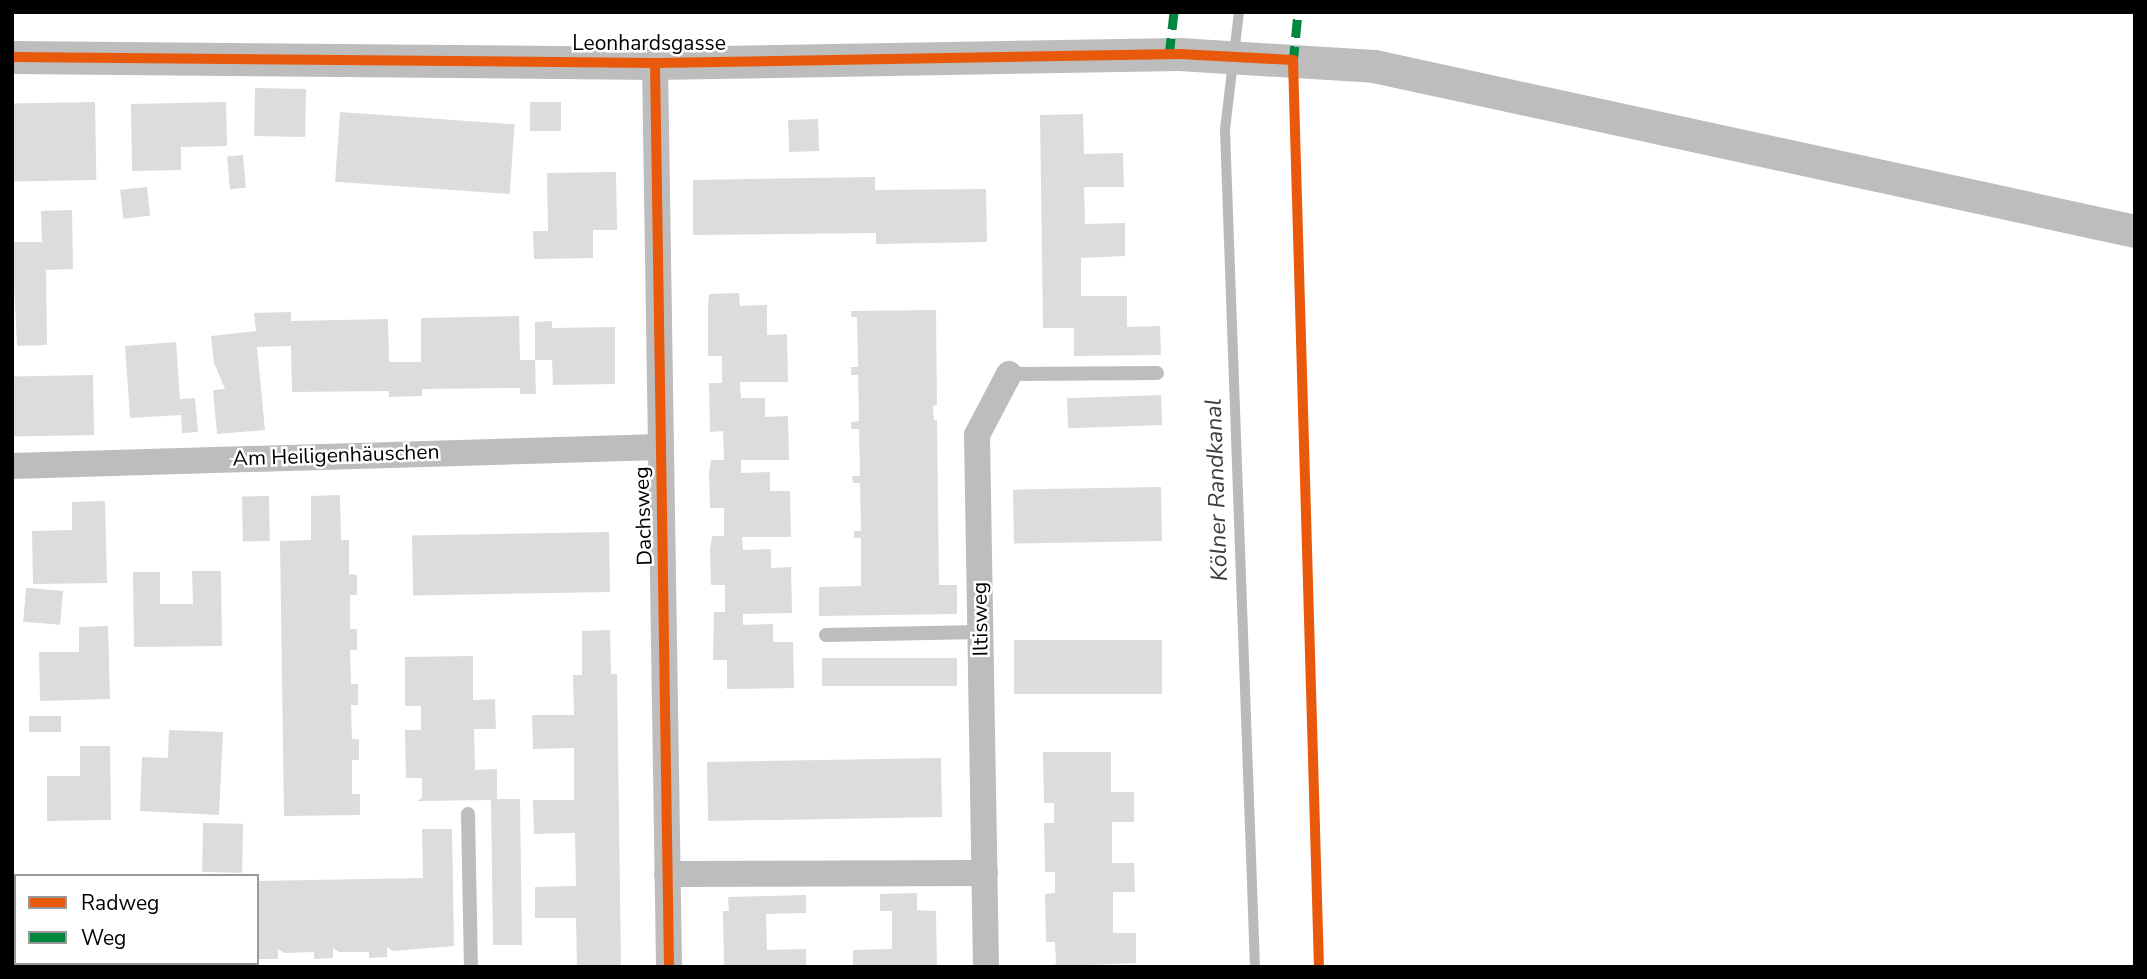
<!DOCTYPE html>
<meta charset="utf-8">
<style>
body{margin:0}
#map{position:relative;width:2147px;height:979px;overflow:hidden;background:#fff;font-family:"Nunito Sans",sans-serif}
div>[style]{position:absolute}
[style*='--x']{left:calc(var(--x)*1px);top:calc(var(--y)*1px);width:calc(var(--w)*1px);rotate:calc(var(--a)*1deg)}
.stream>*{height:10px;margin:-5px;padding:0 5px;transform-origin:5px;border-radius:5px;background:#bababa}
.building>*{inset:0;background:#dcdcdc;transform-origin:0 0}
.service>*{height:14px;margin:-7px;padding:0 7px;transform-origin:7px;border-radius:7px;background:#bdbdbd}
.minor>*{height:26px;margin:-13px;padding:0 13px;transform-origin:13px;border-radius:13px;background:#bdbdbd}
.tertiary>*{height:33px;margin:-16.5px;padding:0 16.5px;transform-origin:16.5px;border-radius:16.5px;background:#bdbdbd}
.quiet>*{height:9px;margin-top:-4.5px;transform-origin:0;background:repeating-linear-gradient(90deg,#00873e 0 18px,transparent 0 27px)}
.cycleway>*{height:10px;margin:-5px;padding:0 5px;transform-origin:5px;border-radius:5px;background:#e8590c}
span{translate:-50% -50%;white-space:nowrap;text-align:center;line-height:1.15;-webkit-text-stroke:5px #fff;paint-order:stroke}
.street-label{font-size:21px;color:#000}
.water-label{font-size:23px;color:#3e3e3e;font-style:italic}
.frame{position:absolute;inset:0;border:14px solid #000;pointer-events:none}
.legend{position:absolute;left:14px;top:874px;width:245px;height:91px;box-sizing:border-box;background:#fff;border:2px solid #999;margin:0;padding:9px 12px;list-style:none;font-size:21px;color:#000}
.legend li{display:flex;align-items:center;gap:14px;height:35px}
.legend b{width:35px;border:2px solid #999}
</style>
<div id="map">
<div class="stream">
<i style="--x:1239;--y:12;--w:119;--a:96.8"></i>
<i style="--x:1225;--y:130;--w:838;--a:87.95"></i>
</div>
<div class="building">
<i style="left:255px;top:88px;width:51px;height:48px;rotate:1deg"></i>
<i style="left:95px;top:102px;width:78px;height:83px;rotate:89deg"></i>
<i style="clip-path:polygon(226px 102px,227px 146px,181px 147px,181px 170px,132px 171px,131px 104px)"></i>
<i style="left:530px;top:102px;width:31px;height:29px"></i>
<i style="left:340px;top:112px;width:175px;height:70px;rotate:4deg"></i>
<i style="clip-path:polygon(1083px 114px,1084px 154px,1123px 153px,1124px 187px,1084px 187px,1085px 224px,1125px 223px,1125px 256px,1081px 258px,1081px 296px,1127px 296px,1127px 327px,1160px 326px,1161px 355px,1074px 356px,1074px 328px,1043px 328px,1040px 115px)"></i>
<i style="left:818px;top:119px;width:32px;height:30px;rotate:88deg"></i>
<i style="left:243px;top:155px;width:33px;height:16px;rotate:85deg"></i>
<i style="clip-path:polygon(616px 172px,617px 230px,593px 230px,593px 258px,534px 259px,533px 231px,548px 231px,547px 173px)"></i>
<i style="clip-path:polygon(875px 177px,875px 190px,986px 189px,987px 242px,876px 244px,876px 233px,693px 235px,693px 180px)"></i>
<i style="left:147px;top:187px;width:29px;height:27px;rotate:84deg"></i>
<i style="clip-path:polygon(72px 210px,73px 269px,46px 270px,47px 345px,17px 346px,12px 242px,42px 242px,41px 211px)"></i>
<i style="clip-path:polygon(739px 293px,740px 306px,767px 305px,767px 335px,787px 334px,788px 382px,740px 382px,741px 398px,765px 398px,765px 417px,788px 416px,789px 460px,741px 460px,741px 473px,770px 472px,770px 491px,790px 491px,791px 537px,742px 537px,743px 550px,771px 549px,771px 568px,791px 567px,792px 613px,743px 614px,743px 625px,773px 624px,773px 642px,793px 642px,794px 688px,727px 689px,727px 660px,713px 660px,714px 612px,725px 612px,725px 585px,711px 585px,710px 550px,712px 536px,724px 536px,724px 508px,710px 508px,709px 473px,711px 460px,724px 460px,723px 431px,710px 432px,709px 383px,722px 383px,722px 356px,708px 356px,708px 306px,709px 294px)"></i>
<i style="clip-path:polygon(936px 310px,937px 405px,933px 406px,934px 420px,937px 420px,939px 585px,957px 585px,957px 614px,819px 616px,819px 587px,861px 586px,861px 538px,854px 538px,854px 531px,861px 531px,860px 483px,853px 483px,852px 476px,860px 476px,859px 429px,851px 429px,851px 422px,859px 421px,858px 375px,851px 375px,851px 367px,858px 367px,857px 317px,851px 317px,851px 311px)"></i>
<i style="clip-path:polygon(291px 312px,291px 321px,388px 319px,389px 362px,421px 362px,421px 318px,519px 316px,520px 360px,535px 360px,535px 322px,552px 321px,552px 328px,615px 327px,615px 384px,553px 385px,552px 360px,535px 360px,536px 394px,520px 394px,520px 388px,422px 389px,422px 396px,389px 397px,389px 391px,292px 392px,291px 346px,257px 347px,265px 430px,217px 434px,213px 390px,225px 389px,214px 363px,211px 336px,256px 331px,254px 313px)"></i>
<i style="clip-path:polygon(176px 342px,180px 399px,195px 398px,198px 432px,182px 433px,181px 415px,130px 418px,125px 346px)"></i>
<i style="left:93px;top:375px;width:60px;height:81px;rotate:89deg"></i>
<i style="left:1161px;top:395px;width:30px;height:94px;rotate:88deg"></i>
<i style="left:1161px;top:487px;width:54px;height:148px;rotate:89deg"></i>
<i style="clip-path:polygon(340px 495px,341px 540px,349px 540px,349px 574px,357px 575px,357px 595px,350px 595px,350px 629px,357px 629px,357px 650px,350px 650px,351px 684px,358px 684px,358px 705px,351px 705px,352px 739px,359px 739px,359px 760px,352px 760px,352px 794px,360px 794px,360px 815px,284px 816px,280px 541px,311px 540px,311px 496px)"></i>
<i style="left:269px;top:496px;width:45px;height:27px;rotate:89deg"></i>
<i style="clip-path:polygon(105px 501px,107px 583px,33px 584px,32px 531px,72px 530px,72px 502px)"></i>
<i style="left:609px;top:532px;width:60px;height:197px;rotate:89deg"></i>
<i style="clip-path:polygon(192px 571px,221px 571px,222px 646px,134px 647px,133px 572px,160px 572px,160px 604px,193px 604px)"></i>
<i style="left:63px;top:591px;width:34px;height:37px;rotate:95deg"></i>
<i style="clip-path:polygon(108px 626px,110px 699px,40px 701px,39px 652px,79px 652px,79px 627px)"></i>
<i style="clip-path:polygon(610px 630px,611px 674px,617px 674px,621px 967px,577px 967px,576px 918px,535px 918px,535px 887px,576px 886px,575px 833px,534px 834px,533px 800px,574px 800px,574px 748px,533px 749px,532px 715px,574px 715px,573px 675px,582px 675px,582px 631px)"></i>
<i style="left:1162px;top:640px;width:54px;height:148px;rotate:90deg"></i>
<i style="clip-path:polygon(473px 656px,473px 700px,495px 699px,496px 729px,474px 729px,475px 770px,497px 769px,497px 799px,520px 799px,522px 945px,493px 945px,491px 800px,417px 801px,422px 798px,422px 778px,406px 778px,405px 730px,421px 730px,421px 706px,405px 706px,405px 657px)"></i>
<i style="left:957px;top:658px;width:28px;height:135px;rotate:90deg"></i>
<i style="left:29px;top:716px;width:32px;height:16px"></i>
<i style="clip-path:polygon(169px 730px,223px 732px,219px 815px,140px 811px,142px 757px,168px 758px)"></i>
<i style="clip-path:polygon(80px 746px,110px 746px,111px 820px,47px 821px,47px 776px,80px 776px)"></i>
<i style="clip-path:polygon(1043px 752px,1111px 752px,1111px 792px,1134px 792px,1134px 822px,1112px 822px,1112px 863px,1134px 863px,1135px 892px,1113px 892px,1113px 933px,1136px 933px,1136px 963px,1046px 967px,1056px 964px,1055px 942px,1046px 942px,1045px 894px,1055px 893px,1055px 872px,1045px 872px,1044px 823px,1054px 823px,1054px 803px,1044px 803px)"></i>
<i style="left:941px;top:758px;width:59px;height:234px;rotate:89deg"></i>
<i style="left:203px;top:823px;width:40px;height:49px;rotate:1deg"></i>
<i style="clip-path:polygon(422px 829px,452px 829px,454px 946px,393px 951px,387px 947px,387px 957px,369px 958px,369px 952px,339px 952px,333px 948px,333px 958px,314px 959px,314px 952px,284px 953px,278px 949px,278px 959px,257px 959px,257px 881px,423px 878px)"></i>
<i style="clip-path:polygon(917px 893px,917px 910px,936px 911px,937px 967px,853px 967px,853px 950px,892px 949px,892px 911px,880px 911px,880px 894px)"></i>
<i style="clip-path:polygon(806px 895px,806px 913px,766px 914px,767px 950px,806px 949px,806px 967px,724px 967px,723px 911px,729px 911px,728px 897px)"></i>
<i style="clip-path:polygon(143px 963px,222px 963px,143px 967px)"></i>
</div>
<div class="service">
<i style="--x:1009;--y:374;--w:148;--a:-0.4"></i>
<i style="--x:826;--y:635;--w:154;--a:-1.1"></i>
<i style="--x:468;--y:814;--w:153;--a:88.9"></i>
</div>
<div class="minor">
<i style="--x:655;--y:63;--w:904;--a:89.11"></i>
<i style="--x:12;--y:466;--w:648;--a:-1.68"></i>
<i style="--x:667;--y:874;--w:318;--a:-0.2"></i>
<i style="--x:986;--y:967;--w:532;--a:-90.97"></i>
<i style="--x:977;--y:435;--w:69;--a:-62.3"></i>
</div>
<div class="tertiary">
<i style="--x:12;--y:57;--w:643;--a:0.53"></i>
<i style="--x:655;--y:63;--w:524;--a:-0.98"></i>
<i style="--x:1179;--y:54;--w:195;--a:3.5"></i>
<i style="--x:1374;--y:66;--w:779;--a:12.23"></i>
</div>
<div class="quiet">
<i style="--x:1169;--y:56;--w:44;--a:-83.5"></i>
<i style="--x:1293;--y:64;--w:52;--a:-84.5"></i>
</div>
<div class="cycleway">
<i style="--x:12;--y:57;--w:643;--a:0.53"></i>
<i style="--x:655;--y:63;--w:524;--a:-0.98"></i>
<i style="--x:1179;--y:54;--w:114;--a:3"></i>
<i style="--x:1293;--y:60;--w:907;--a:88.36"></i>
<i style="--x:655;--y:63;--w:904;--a:89.11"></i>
</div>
<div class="street-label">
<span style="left:649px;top:43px">Leonhardsgasse</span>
<span style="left:336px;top:455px;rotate:-2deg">Am Heiligenhäuschen</span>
<span style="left:643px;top:516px;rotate:-92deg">Dachsweg</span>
<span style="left:980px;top:619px;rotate:-91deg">Iltisweg</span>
</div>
<div class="water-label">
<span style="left:1217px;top:490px;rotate:-92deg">Kölner Randkanal</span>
</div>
<div class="frame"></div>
<ul class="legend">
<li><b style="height:9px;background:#e8590c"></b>Radweg</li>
<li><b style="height:9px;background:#00873e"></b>Weg</li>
</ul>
</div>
